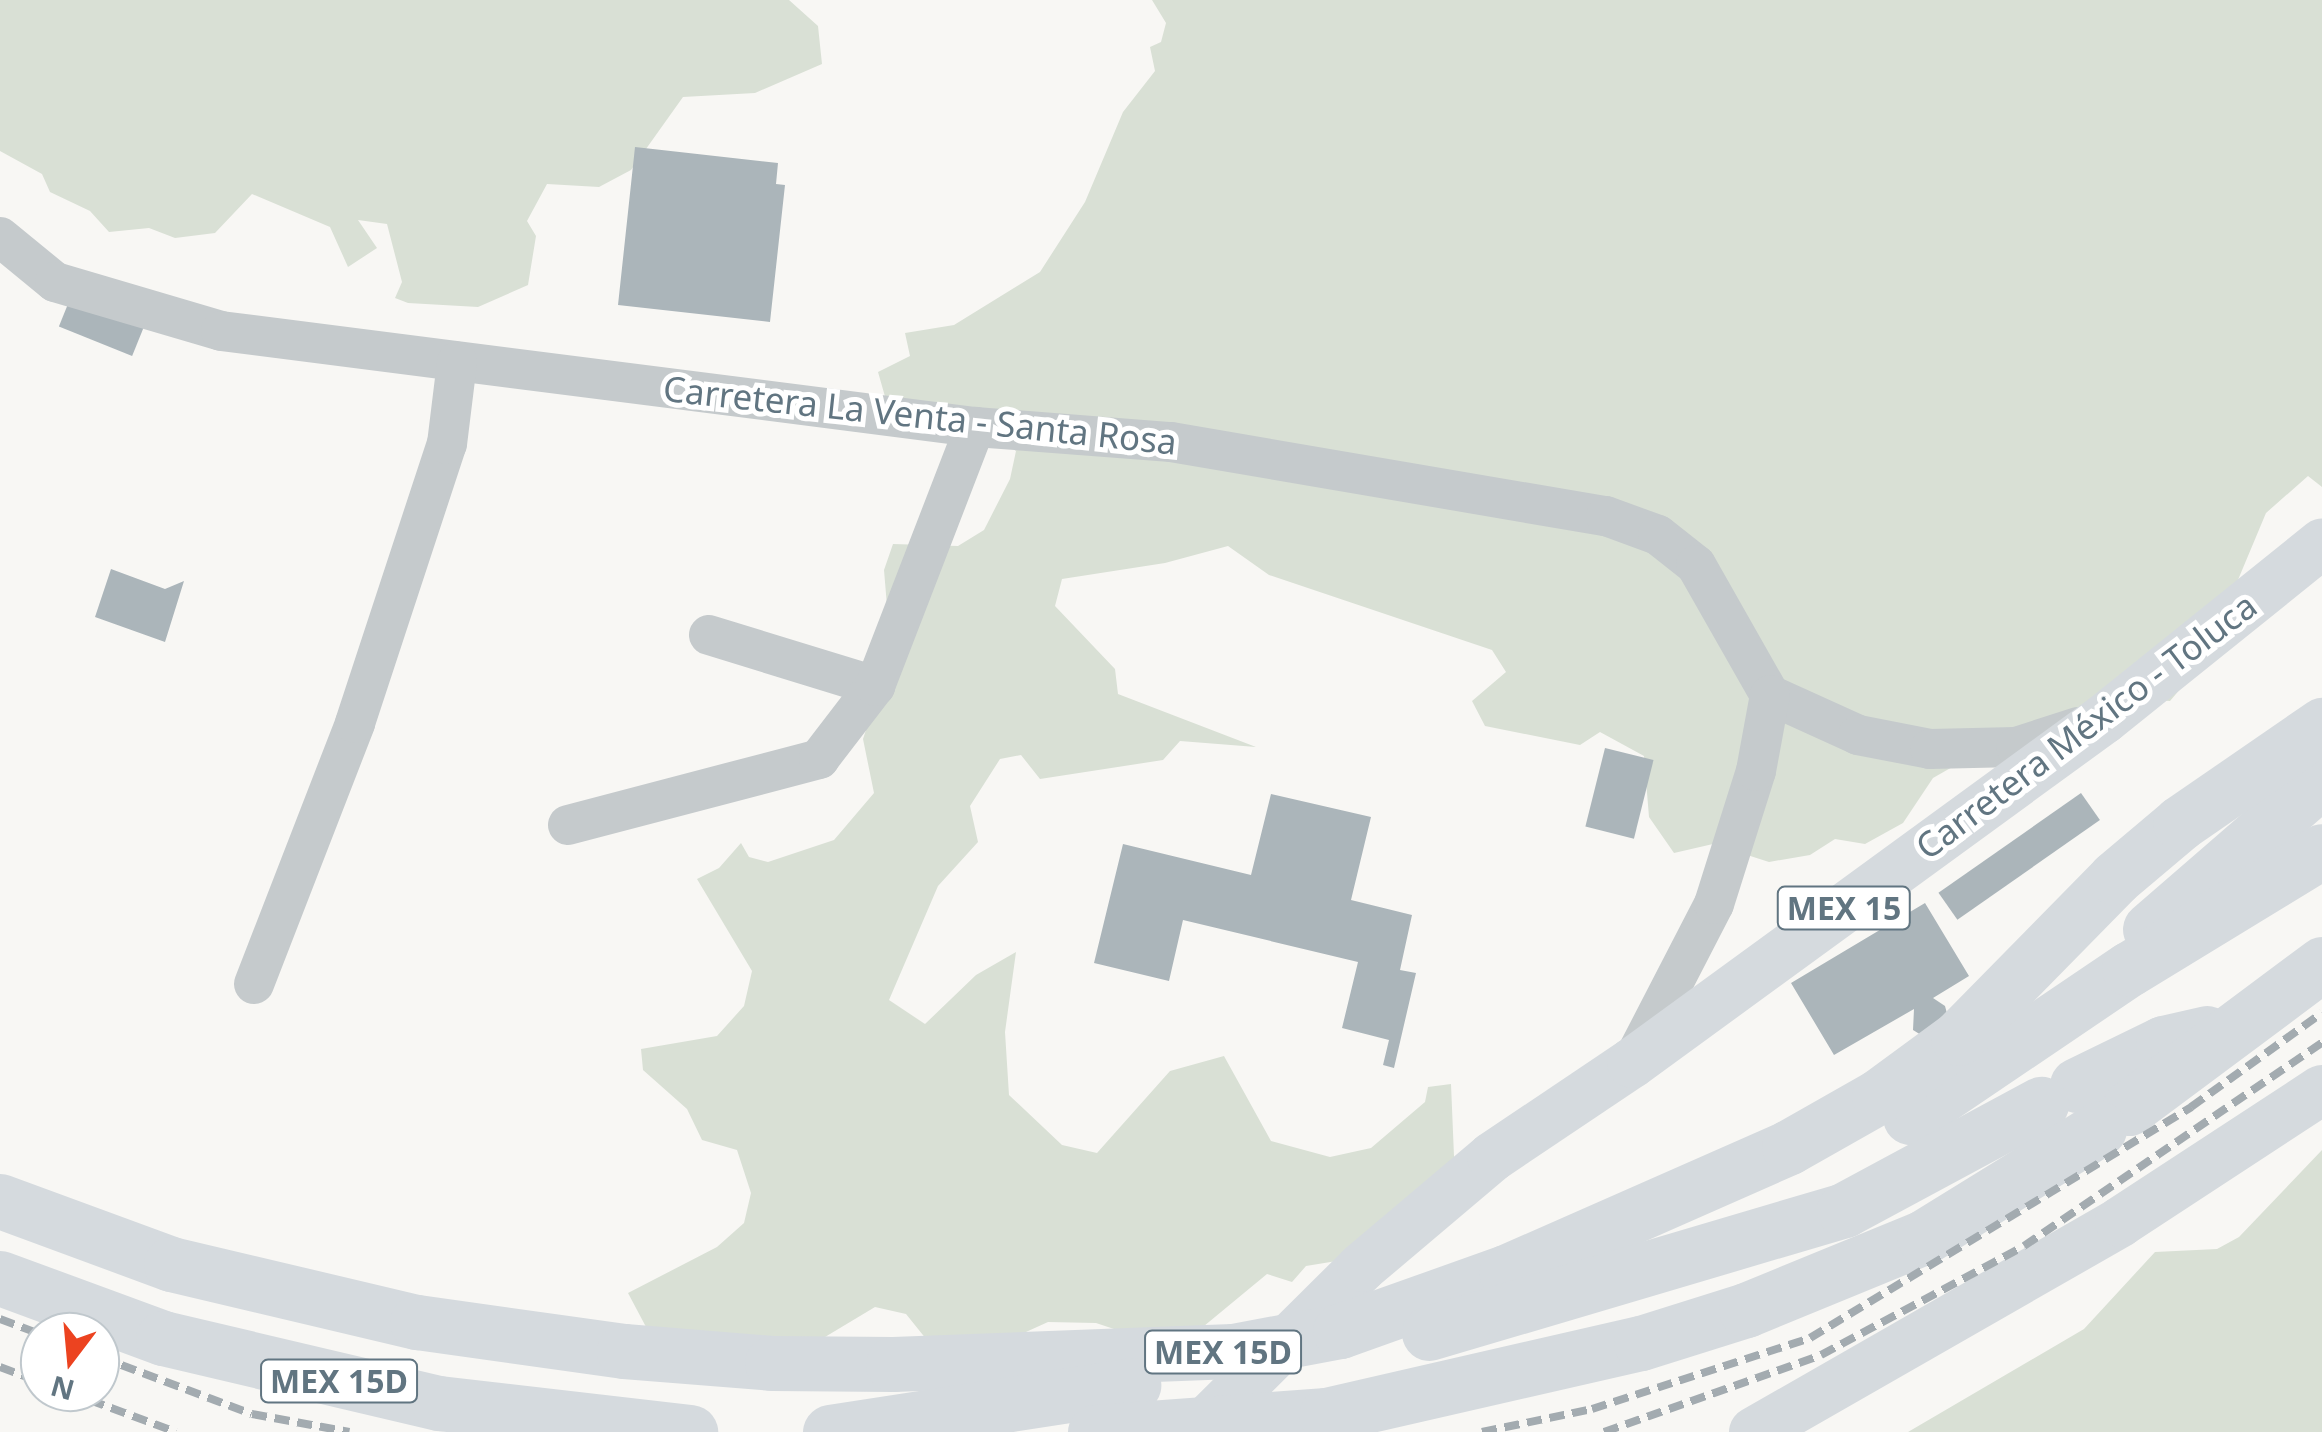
<!DOCTYPE html>
<meta charset="utf-8">
<style>
body{margin:0}
#map{position:relative;width:2322px;height:1432px;overflow:hidden;background:#f8f7f4;font-family:"Noto Sans",sans-serif}
div>[style]{position:absolute}
[style*='--x']{left:calc(var(--x)*1px);top:calc(var(--y)*1px);width:calc(var(--w)*1px);rotate:calc(var(--a)*1deg)}
.green>*{inset:0;background:#d9e0d5}
.building>*{inset:0;background:#abb5ba;transform-origin:0 0}
.minor>*{height:40px;margin:-20px;padding:0 20px;transform-origin:20px;border-radius:20px;background:#c5cacc}
.major>*{height:50px;margin:-25px;padding:0 25px;transform-origin:25px;border-radius:25px;background:#d5dade}
.highway>*{height:55px;margin:-27.5px;padding:0 27.5px;transform-origin:27.5px;border-radius:27.5px;background:#d5dade}
.rail>*{height:8px;margin-top:-4px;transform-origin:0;background:repeating-linear-gradient(90deg,#a3abb0 0 15px,transparent 0 23px)}
span{translate:-50% -50%;white-space:nowrap;text-align:center;line-height:1.15;-webkit-text-stroke:10px #fff;paint-order:stroke}
.shield-label span{padding:2px 8px;background:#fff;border:2px solid;border-radius:8px;-webkit-text-stroke-width:0}
.shield-label{font-size:32px;color:#617581;font-weight:700}
.street-label{font-size:35px;color:#617581}
.north{position:absolute;left:20px;top:1312px;width:100px;height:100px;box-sizing:border-box;background:#fff;border:2px solid #c0c8cd;border-radius:50%;rotate:196deg;font-size:28px;font-weight:700;line-height:40px;text-align:center;color:#617581}
.north::after{content:'';display:block;margin:auto;width:35px;height:45px;background:#ec4320;clip-path:polygon(50% 0,100% 100%,50% 72%,0 100%)}
</style>
<div id="map">
<div class="green">
<i style="clip-path:polygon(0 0,789px 0,818px 26px,822px 64px,755px 93px,683px 97px,631px 170px,599px 187px,547px 184px,527px 221px,536px 236px,528px 285px,478px 307px,408px 303px,395px 298px,402px 282px,387px 224px,358px 220px,377px 248px,348px 267px,330px 227px,252px 194px,215px 233px,175px 238px,149px 228px,109px 232px,90px 211px,50px 192px,42px 174px,0 151px)"></i>
<i style="clip-path:polygon(1152px 0,2322px 0,2322px 487px,2308px 476px,2266px 513px,2204px 661px,2170px 701px,2113px 698px,1961px 762px,1933px 778px,1903px 823px,1865px 844px,1835px 839px,1810px 855px,1769px 862px,1713px 844px,1674px 853px,1649px 817px,1644px 756px,1600px 732px,1580px 745px,1485px 726px,1472px 701px,1506px 672px,1492px 650px,1269px 575px,1228px 546px,1165px 563px,1062px 579px,1055px 606px,1115px 669px,1118px 694px,1256px 747px,1180px 741px,1163px 760px,1040px 779px,1021px 755px,1000px 759px,970px 806px,978px 842px,938px 886px,889px 1000px,925px 1024px,976px 975px,1016px 952px,1005px 1032px,1009px 1095px,1062px 1145px,1097px 1153px,1170px 1071px,1224px 1056px,1271px 1141px,1330px 1157px,1371px 1148px,1425px 1102px,1428px 1087px,1451px 1084px,1455px 1180px,1361px 1257px,1306px 1266px,1292px 1282px,1267px 1274px,1198px 1331px,1147px 1340px,1096px 1323px,1048px 1322px,964px 1360px,935px 1350px,906px 1314px,875px 1307px,785px 1361px,654px 1342px,628px 1293px,717px 1247px,744px 1223px,751px 1193px,737px 1150px,702px 1140px,687px 1109px,643px 1070px,641px 1049px,717px 1036px,744px 1006px,752px 971px,697px 879px,719px 868px,741px 843px,749px 857px,768px 862px,834px 840px,874px 793px,863px 739px,891px 654px,884px 570px,893px 544px,958px 546px,984px 530px,1010px 479px,1016px 451px,962px 414px,888px 407px,878px 372px,910px 356px,905px 333px,954px 325px,1040px 272px,1085px 202px,1123px 112px,1155px 71px,1150px 47px,1161px 42px,1166px 23px)"></i>
<i style="clip-path:polygon(2322px 1150px,2322px 1432px,1908px 1432px,2084px 1329px,2155px 1252px,2217px 1249px,2239px 1237px)"></i>
</div>
<div class="building">
<i style="clip-path:polygon(635px 147px,778px 163px,776px 184px,785px 185px,770px 322px,618px 305px)"></i>
<i style="left:72px;top:294px;width:79px;height:35px;rotate:22deg"></i>
<i style="clip-path:polygon(111px 569px,165px 589px,184px 581px,165px 642px,95px 617px)"></i>
<i style="left:1605px;top:748px;width:50px;height:81px;rotate:14deg"></i>
<i style="left:2081px;top:793px;width:33px;height:174px;rotate:55deg"></i>
<i style="clip-path:polygon(1271px 794px,1371px 817px,1351px 900px,1412px 915px,1400px 970px,1416px 973px,1394px 1068px,1383px 1065px,1389px 1040px,1342px 1028px,1358px 962px,1183px 920px,1169px 981px,1094px 963px,1123px 844px,1251px 875px)"></i>
<i style="clip-path:polygon(1925px 903px,1969px 976px,1933px 998px,1945px 1006px,1949px 1021px,1926px 1038px,1913px 1030px,1914px 1009px,1834px 1055px,1791px 983px)"></i>
</div>
<div class="minor">
<i style="--x:0;--y:237;--w:71;--a:39.3"></i>
<i style="--x:55;--y:282;--w:173;--a:16.4"></i>
<i style="--x:221;--y:331;--w:760;--a:7.26"></i>
<i style="--x:975;--y:427;--w:197;--a:4.4"></i>
<i style="--x:1171;--y:442;--w:441;--a:9.7"></i>
<i style="--x:1606;--y:516;--w:55;--a:20.1"></i>
<i style="--x:1658;--y:535;--w:48;--a:38.3"></i>
<i style="--x:1696;--y:565;--w:150;--a:60.4"></i>
<i style="--x:709;--y:635;--w:174;--a:17.1"></i>
<i style="--x:1770;--y:695;--w:97;--a:24.4"></i>
<i style="--x:1858;--y:735;--w:73;--a:11"></i>
<i style="--x:1930;--y:749;--w:86;--a:-1.3"></i>
<i style="--x:2016;--y:747;--w:65;--a:-17.9"></i>
<i style="--x:568;--y:825;--w:260;--a:-14.7"></i>
<i style="--x:819;--y:759;--w:92;--a:-52.5"></i>
<i style="--x:875;--y:686;--w:278;--a:-68.9"></i>
<i style="--x:254;--y:984;--w:280;--a:-68.8"></i>
<i style="--x:355;--y:723;--w:294;--a:-71.8"></i>
<i style="--x:447;--y:444;--w:83;--a:-83"></i>
<i style="--x:1634;--y:1059;--w:174;--a:-62.7"></i>
<i style="--x:1714;--y:904;--w:139;--a:-72.5"></i>
<i style="--x:1756;--y:771;--w:77;--a:-79.6"></i>
</div>
<div class="major">
<i style="--x:1196;--y:1432;--w:234;--a:-44.8"></i>
<i style="--x:1362;--y:1267;--w:170;--a:-40.2"></i>
<i style="--x:1492;--y:1157;--w:169;--a:-33.9"></i>
<i style="--x:1632;--y:1063;--w:584;--a:-36.09"></i>
<i style="--x:2104;--y:719;--w:280;--a:-38.8"></i>
<i style="--x:1754;--y:1432;--w:422;--a:-29.8"></i>
<i style="--x:2120;--y:1222;--w:241;--a:-33.2"></i>
</div>
<div class="highway">
<i style="--x:2150;--y:929;--w:228;--a:-40.9"></i>
<i style="--x:2077;--y:1085;--w:96;--a:-26"></i>
<i style="--x:2163;--y:1043;--w:45;--a:-12.8"></i>
<i style="--x:2129;--y:1108;--w:241;--a:-36.7"></i>
<i style="--x:1910;--y:1117;--w:264;--a:-34.1"></i>
<i style="--x:2129;--y:969;--w:226;--a:-31.4"></i>
<i style="--x:0;--y:1201;--w:182;--a:20.2"></i>
<i style="--x:171;--y:1264;--w:253;--a:13.3"></i>
<i style="--x:417;--y:1322;--w:209;--a:8"></i>
<i style="--x:624;--y:1351;--w:148;--a:4.6"></i>
<i style="--x:772;--y:1363;--w:121;--a:0.5"></i>
<i style="--x:893;--y:1364;--w:340;--a:-2.2"></i>
<i style="--x:1233;--y:1351;--w:109;--a:-10.6"></i>
<i style="--x:1340;--y:1331;--w:176;--a:-19.6"></i>
<i style="--x:1506;--y:1272;--w:309;--a:-23.8"></i>
<i style="--x:1789;--y:1147;--w:103;--a:-29.5"></i>
<i style="--x:1879;--y:1096;--w:98;--a:-36.3"></i>
<i style="--x:1958;--y:1038;--w:224;--a:-45.5"></i>
<i style="--x:2115;--y:878;--w:85;--a:-40.2"></i>
<i style="--x:2180;--y:823;--w:173;--a:-34.6"></i>
<i style="--x:0;--y:1278;--w:174;--a:20.2"></i>
<i style="--x:163;--y:1338;--w:284;--a:13.3"></i>
<i style="--x:439;--y:1403;--w:253;--a:6.6"></i>
<i style="--x:1429;--y:1333;--w:433;--a:-16.5"></i>
<i style="--x:1844;--y:1210;--w:224;--a:-28.3"></i>
<i style="--x:830;--y:1432;--w:307;--a:-8.8"></i>
<i style="--x:1095;--y:1432;--w:232;--a:-4.2"></i>
<i style="--x:1326;--y:1415;--w:323;--a:-12.9"></i>
<i style="--x:1641;--y:1343;--w:110;--a:-17.4"></i>
<i style="--x:1746;--y:1310;--w:192;--a:-22.3"></i>
<i style="--x:1924;--y:1237;--w:206;--a:-31.7"></i>
</div>
<div class="rail">
<i style="--x:0;--y:1319;--w:43;--a:20.6"></i>
<i style="--x:100;--y:1357;--w:162;--a:20.6"></i>
<i style="--x:252;--y:1414;--w:99;--a:10.5"></i>
<i style="--x:0;--y:1367;--w:43;--a:20.6"></i>
<i style="--x:68;--y:1392;--w:115;--a:20.3"></i>
<i style="--x:1482;--y:1432;--w:112;--a:-11.8"></i>
<i style="--x:1592;--y:1409;--w:229;--a:-18"></i>
<i style="--x:1810;--y:1338;--w:446;--a:-31.2"></i>
<i style="--x:2191;--y:1107;--w:161;--a:-35.7"></i>
<i style="--x:1604;--y:1432;--w:230;--a:-19.5"></i>
<i style="--x:1821;--y:1355;--w:230;--a:-28.2"></i>
<i style="--x:2024;--y:1246;--w:361;--a:-34.3"></i>
</div>
<div class="shield-label">
<span style="left:1844px;top:908px">MEX 15</span>
<span style="left:1223px;top:1352px">MEX 15D</span>
<span style="left:339px;top:1381px">MEX 15D</span>
</div>
<div class="street-label">
<span style="left:920px;top:415px;rotate:6deg">Carretera La Venta - Santa Rosa</span>
<span style="left:2086px;top:726px;rotate:-37deg">Carretera México - Toluca</span>
</div>
<div class="north">N</div>
</div>
